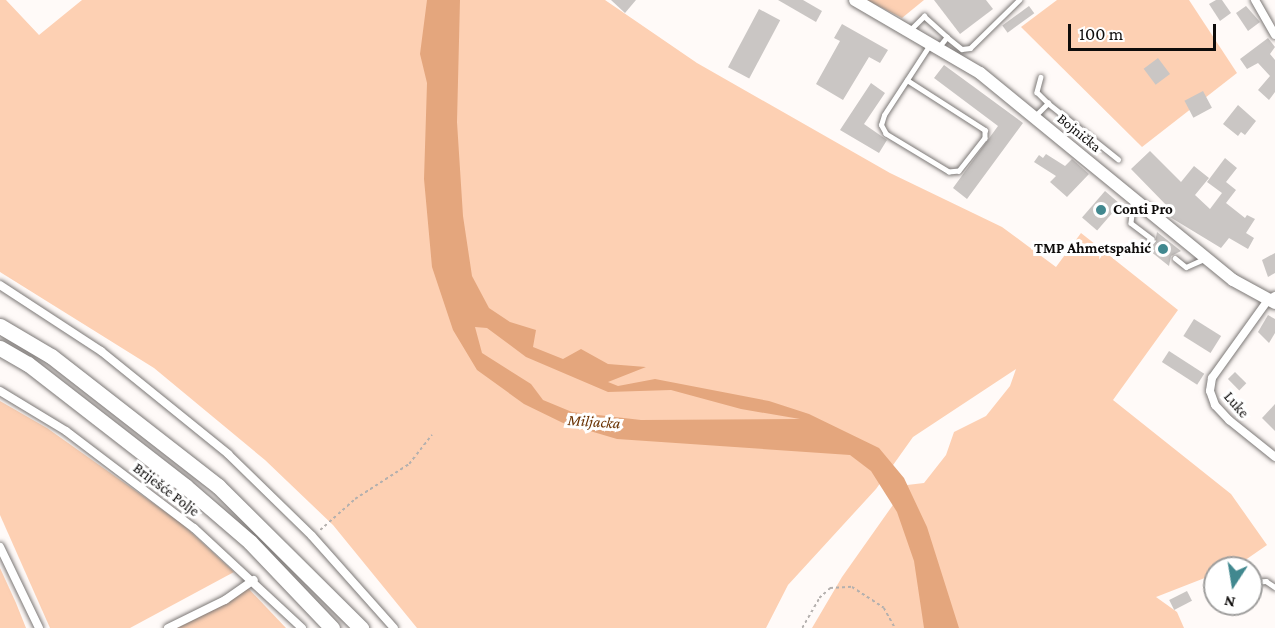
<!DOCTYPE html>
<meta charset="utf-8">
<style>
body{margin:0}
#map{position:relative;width:1275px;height:628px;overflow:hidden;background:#fffaf8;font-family:"Crimson Pro",serif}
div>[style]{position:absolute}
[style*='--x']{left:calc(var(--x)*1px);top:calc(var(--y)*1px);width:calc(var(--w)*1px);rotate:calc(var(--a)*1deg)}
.green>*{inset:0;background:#fdd0b3}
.water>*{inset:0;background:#e4a67d}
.building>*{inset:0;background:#cac6c4;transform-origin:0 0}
.path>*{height:1.5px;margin-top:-0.75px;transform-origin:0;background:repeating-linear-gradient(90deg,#b4b0ae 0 3px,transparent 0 6px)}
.roads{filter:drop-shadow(0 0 2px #7c7876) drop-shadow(0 0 2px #7c7876)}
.service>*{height:4.5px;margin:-2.25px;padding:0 2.25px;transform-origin:2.25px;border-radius:2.25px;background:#fff}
.minor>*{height:8px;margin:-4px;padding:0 4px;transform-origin:4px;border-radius:4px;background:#fff}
.secondary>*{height:12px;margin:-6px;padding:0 6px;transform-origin:6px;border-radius:6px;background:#fff}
.motorway>*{height:15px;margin:-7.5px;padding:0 7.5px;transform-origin:7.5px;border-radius:7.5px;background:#fff}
.dots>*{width:16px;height:16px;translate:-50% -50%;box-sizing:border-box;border:3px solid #fff;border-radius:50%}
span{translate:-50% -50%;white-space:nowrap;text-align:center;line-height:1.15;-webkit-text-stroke:6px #fff;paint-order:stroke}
.street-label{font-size:15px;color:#0e0c0b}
.poi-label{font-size:15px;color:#0e0c0b;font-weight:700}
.left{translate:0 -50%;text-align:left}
.right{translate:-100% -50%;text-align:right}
.water-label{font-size:16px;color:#693100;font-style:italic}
.north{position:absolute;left:1203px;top:556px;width:60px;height:60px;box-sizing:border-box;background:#fff;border:2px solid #9f9e9d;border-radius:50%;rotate:192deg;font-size:16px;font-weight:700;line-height:24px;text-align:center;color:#0e0c0b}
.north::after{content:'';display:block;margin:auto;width:21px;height:27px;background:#41888f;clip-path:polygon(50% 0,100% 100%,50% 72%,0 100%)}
.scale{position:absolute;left:1068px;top:24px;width:148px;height:27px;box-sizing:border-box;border:3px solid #0e0c0b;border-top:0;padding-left:8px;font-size:18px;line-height:21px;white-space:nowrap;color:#0e0c0b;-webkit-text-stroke:4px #fff;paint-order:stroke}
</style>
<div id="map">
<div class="green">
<i style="clip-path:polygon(0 0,6px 0,39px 35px,82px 0,605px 0,697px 63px,890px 173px,1002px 227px,1056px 267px,1081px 233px,1178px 310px,1113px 400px,1231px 494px,1267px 545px,1241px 563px,1215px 568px,1215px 574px,1156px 597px,1177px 612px,1184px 628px,812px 628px,842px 577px,907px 485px,924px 483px,946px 455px,954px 432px,986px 416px,1010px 386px,1016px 369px,913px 437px,876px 489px,788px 585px,766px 628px,417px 628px,333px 525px,265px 460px,154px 368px,0 272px)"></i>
<i style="clip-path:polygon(867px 0,924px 0,902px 18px)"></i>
<i style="clip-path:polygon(1057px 0,1189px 0,1237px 73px,1142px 147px,1021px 27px)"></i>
<i style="clip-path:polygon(0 401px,47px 428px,181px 523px,234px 572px,130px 628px,50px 628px,0 515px)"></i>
<i style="clip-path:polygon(0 568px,16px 603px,26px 628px,0 628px)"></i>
<i style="clip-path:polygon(247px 587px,286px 628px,174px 628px)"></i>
</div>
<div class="water">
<i style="clip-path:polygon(evenodd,427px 0,460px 0,457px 122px,463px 216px,472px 276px,489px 308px,510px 322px,536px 330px,533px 347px,563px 359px,581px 349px,608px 364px,646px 367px,608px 382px,618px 386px,655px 379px,769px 401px,809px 414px,879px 448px,904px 478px,927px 527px,959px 628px,924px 628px,914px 561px,897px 512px,871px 471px,850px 455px,617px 439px,563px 423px,524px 404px,477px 370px,453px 330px,432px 267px,424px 179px,427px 83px,420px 54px,427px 0,475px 327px,487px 328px,526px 357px,608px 392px,671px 390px,741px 409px,800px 419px,641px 420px,572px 412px,543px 400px,531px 384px,482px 353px,475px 327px)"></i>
</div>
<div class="building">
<i style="clip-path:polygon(611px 0,636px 0,625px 13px)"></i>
<i style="clip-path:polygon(778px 0,803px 0,822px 11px,816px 22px)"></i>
<i style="clip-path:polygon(934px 0,986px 0,993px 9px,960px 34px)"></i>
<i style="clip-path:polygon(1216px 0,1222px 0,1231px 13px,1220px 21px,1209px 4px)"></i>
<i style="left:1029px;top:6px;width:9px;height:33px;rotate:54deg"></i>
<i style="clip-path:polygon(1246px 6px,1260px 22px,1248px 31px,1236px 13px)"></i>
<i style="left:759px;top:9px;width:24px;height:66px;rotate:28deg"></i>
<i style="clip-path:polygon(842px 24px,888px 50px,880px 63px,869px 57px,843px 100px,816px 84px,840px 41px,834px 38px)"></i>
<i style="clip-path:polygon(1268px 38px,1275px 47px,1270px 54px,1275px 60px,1275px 92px,1269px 100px,1258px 90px,1270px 76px,1258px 63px,1247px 69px,1240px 59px)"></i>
<i style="left:1158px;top:58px;width:20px;height:18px;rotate:53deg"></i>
<i style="clip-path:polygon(944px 65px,1023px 123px,967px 199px,953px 188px,998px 126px,934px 78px)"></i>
<i style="clip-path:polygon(871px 83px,885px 93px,864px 124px,887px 140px,879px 153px,840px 130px)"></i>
<i style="left:1203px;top:91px;width:19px;height:21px;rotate:62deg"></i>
<i style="clip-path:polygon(1238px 105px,1256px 121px,1245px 135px,1241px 132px,1238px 136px,1223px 124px)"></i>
<i style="clip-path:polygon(1150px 151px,1181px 182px,1194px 166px,1209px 178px,1195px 195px,1210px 209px,1222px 193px,1207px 182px,1225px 158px,1237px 168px,1226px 182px,1236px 190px,1226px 203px,1245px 218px,1247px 215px,1255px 219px,1246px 233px,1254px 238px,1248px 249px,1229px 238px,1221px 248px,1165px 214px,1169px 208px,1131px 169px)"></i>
<i style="clip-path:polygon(1046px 154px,1065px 166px,1072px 159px,1089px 174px,1067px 197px,1050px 182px,1056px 176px,1034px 162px,1039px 155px,1043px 158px)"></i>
<i style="left:1105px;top:191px;width:20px;height:35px;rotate:41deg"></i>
<i style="clip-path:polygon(1157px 232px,1181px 251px,1171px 256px,1169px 266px,1145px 247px,1155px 242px)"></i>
<i style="clip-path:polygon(1275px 253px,1275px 273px,1268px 277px,1262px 260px)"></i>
<i style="clip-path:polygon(1268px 315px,1275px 319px,1275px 333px,1269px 343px,1258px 332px)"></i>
<i style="left:1194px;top:319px;width:32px;height:20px;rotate:32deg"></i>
<i style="left:1169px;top:351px;width:42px;height:13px;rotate:33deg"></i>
<i style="left:1235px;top:372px;width:16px;height:10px;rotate:45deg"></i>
<i style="clip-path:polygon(1275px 404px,1275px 431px,1262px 418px)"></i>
<i style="left:1187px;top:591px;width:11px;height:20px;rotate:63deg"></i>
</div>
<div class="path">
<i style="--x:320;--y:530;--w:47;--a:-41.5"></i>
<i style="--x:355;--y:499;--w:64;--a:-32.9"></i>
<i style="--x:409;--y:464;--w:37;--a:-52"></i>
<i style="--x:802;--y:628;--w:34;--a:-60"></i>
<i style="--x:819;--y:598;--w:15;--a:-42"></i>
<i style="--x:830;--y:588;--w:22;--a:-3"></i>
<i style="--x:852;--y:587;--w:38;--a:33"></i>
<i style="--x:884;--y:608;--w:23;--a:61"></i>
</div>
<div class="roads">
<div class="service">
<i style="--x:910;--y:30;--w:20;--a:-45"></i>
<i style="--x:924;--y:16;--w:31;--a:42"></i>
<i style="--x:938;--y:48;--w:14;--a:-51"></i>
<i style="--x:947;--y:37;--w:19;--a:39"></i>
<i style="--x:962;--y:49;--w:8;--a:-7"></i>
<i style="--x:970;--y:48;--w:69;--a:-44.4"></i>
<i style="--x:1041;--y:77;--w:16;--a:105"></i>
<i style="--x:1037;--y:92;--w:16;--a:45"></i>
<i style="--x:907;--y:80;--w:93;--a:32.7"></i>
<i style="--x:985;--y:130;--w:8;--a:90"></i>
<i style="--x:985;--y:138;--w:42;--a:128.2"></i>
<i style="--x:959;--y:171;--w:10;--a:174"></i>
<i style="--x:949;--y:172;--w:74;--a:-148.9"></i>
<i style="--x:886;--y:134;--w:10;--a:-119"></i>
<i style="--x:881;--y:125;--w:10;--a:-73"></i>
<i style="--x:884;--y:115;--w:82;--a:-56.9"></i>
<i style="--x:1034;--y:117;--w:20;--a:-45"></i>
<i style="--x:1048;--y:103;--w:90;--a:38.7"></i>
<i style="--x:1134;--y:201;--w:22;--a:98"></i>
<i style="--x:1131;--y:223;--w:26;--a:37"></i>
<i style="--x:1175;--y:258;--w:14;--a:39"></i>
<i style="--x:1186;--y:267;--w:20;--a:-24"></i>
<i style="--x:1251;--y:582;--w:15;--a:-4"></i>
<i style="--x:1266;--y:581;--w:11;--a:34"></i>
</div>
<div class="minor">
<i style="--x:1255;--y:0;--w:40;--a:60.3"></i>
<i style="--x:0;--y:285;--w:121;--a:33.2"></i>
<i style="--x:101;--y:351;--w:164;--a:39"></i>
<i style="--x:228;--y:454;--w:117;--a:44.3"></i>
<i style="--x:312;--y:536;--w:123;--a:48.3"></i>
<i style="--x:1275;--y:296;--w:8;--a:150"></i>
<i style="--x:1268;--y:300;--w:96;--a:125.7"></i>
<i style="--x:1212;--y:378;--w:13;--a:99"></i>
<i style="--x:1210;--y:391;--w:15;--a:70"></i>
<i style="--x:1215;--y:405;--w:21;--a:47"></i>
<i style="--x:1229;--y:420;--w:59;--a:38.8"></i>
<i style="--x:0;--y:391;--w:77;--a:31.2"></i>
<i style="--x:66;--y:431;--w:161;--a:37.2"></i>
<i style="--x:194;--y:528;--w:147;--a:42.8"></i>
<i style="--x:0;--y:547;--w:90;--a:64.3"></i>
<i style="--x:168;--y:628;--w:64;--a:-26.2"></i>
<i style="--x:225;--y:600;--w:35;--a:-35"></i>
</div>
<div class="secondary">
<i style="--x:855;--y:0;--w:145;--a:30.3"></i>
<i style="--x:980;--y:73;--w:327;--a:39.3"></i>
<i style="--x:1233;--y:280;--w:48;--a:28.7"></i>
</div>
<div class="motorway">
<i style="--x:0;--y:326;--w:59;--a:30.5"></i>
<i style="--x:51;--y:356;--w:212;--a:37.9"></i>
<i style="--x:218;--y:486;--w:202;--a:44.8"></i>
<i style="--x:0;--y:348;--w:32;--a:30"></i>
<i style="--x:28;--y:364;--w:199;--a:37.8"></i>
<i style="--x:185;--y:486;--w:86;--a:40.7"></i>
<i style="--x:250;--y:542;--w:119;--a:46.4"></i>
</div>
</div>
<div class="dots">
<i style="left:1101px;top:210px;background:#41888f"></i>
<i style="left:1163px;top:249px;background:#41888f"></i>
</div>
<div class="street-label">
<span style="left:1079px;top:133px;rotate:39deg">Bojnička</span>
<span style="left:1236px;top:405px;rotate:49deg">Luke</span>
<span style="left:166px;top:490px;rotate:37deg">Briješće Polje</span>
</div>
<div class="poi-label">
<span class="left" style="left:1113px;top:210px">Conti Pro</span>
<span class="right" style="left:1151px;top:249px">TMP Ahmetspahić</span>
</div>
<div class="water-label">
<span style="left:594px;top:422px;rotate:4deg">Miljacka</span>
</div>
<div class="north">N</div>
<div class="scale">100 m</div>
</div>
